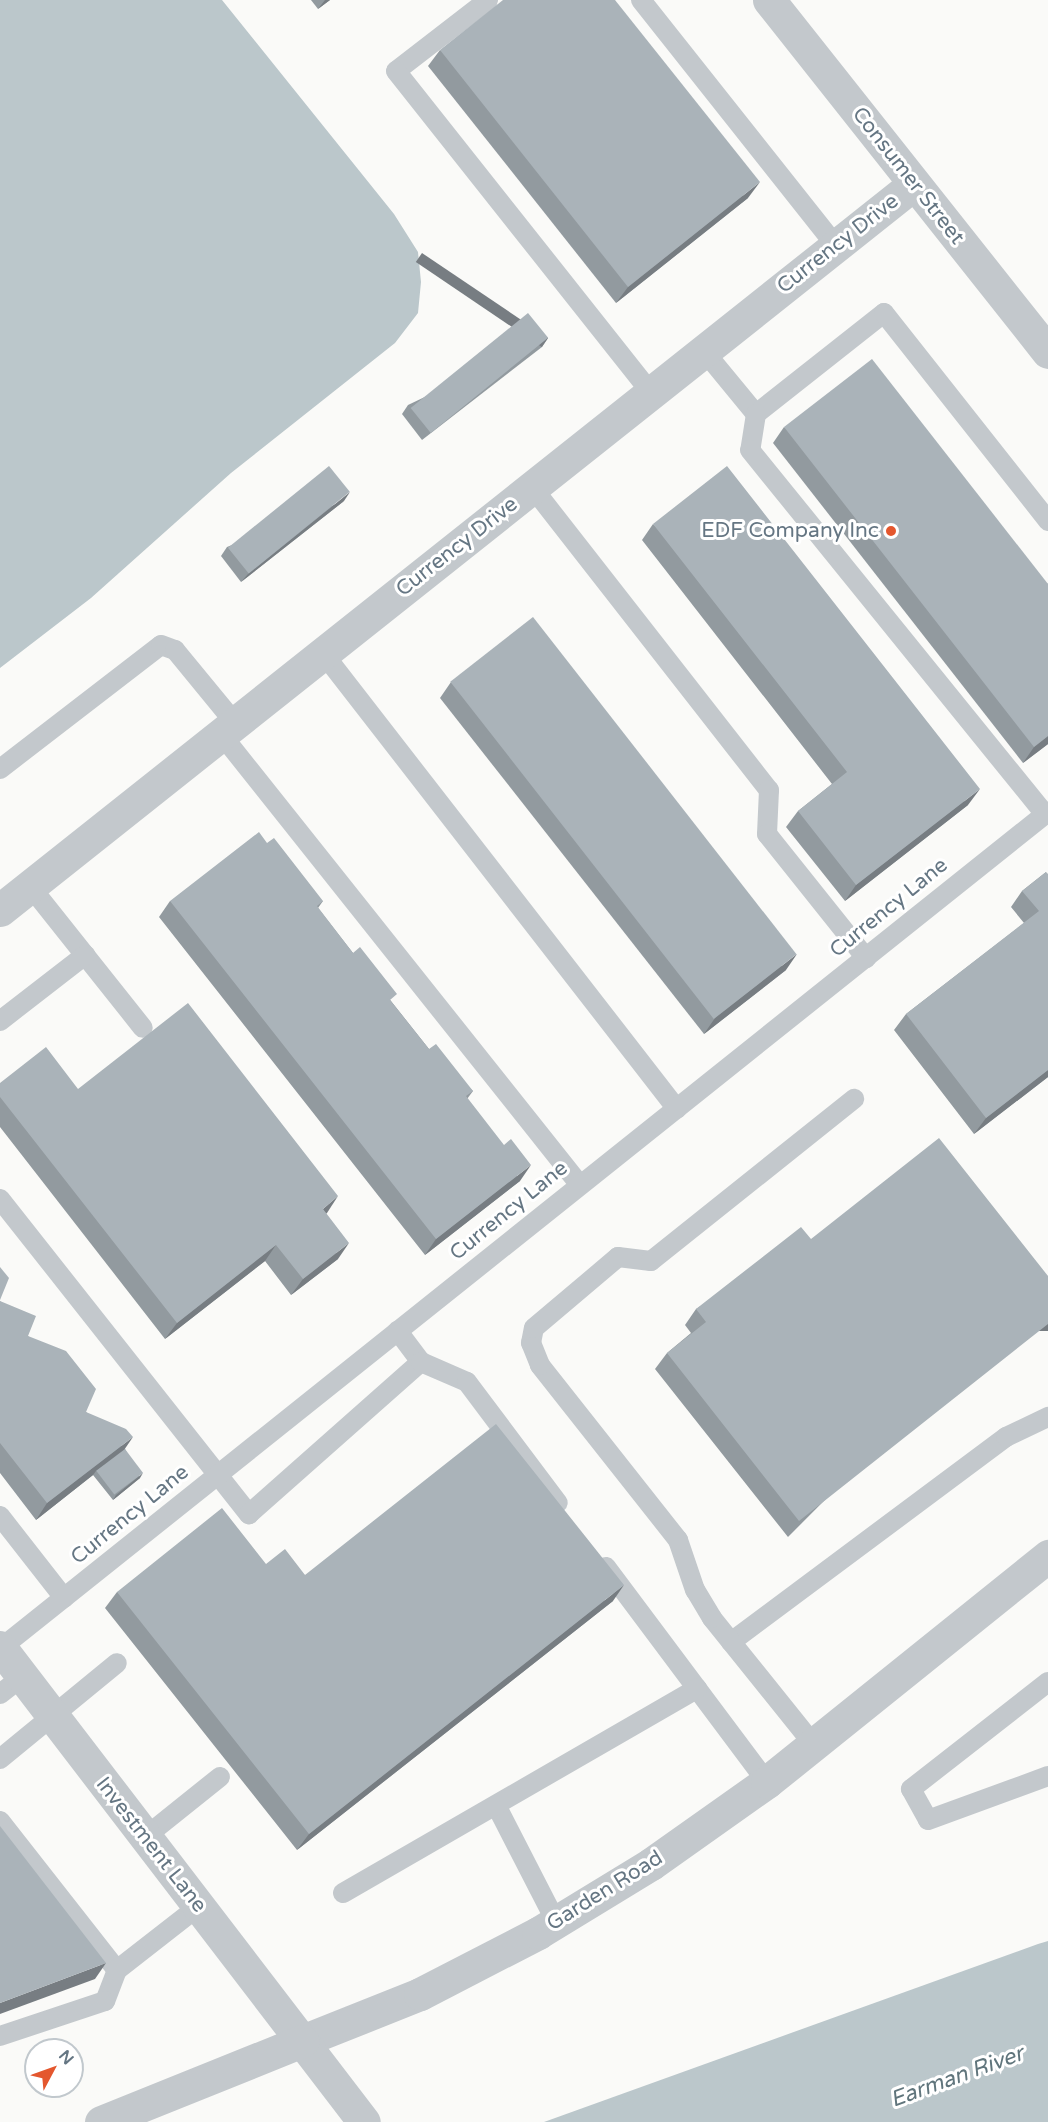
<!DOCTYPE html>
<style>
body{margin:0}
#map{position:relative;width:1048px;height:2122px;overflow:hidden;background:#fafaf8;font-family:"Varela Round",sans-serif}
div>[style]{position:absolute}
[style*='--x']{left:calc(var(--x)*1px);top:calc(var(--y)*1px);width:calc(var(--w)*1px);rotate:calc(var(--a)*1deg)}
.water>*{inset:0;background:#bbc7cb}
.service>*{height:20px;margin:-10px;padding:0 10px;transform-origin:10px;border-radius:10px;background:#c3c8cc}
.minor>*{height:33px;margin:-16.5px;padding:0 16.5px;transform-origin:16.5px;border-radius:16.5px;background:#c3c8cc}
.tertiary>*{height:33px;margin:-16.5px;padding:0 16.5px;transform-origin:16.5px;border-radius:16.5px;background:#c3c8cc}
.wall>*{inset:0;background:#929a9f}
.shaded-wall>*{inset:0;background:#777d82;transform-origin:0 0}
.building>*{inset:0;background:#aab3b9;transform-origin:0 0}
.dots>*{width:16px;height:16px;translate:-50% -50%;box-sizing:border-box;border:3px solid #fff;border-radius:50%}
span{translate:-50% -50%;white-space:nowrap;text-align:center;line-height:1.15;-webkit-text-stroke:6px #fff;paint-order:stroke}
.street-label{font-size:21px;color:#657683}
.poi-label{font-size:21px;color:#657683}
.right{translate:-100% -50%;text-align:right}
.water-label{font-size:22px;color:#60757c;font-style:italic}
.north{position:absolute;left:24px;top:2038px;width:60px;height:60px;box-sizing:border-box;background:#fff;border:2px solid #c1c8cd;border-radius:50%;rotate:49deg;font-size:16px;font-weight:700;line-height:24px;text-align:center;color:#657683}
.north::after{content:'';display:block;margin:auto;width:21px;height:27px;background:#e4572e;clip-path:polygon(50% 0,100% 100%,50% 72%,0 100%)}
</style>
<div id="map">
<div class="water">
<i style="clip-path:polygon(0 0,222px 0,394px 214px,418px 252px,421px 282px,418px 313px,395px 343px,231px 473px,91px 598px,0 668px)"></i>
<i style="clip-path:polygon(1048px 1941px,1048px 2122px,544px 2122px,1038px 1944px)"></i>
</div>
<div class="service">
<i style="--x:488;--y:0;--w:116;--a:142.3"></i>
<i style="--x:396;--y:71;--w:411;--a:51.6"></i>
<i style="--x:641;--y:0;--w:314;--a:51.6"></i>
<i style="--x:704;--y:351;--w:82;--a:50.5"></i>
<i style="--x:756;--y:414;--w:163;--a:-38.3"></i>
<i style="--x:884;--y:313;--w:265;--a:51.7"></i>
<i style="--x:756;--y:414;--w:36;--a:99"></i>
<i style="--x:750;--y:450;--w:469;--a:51"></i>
<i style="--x:532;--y:487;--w:385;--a:52"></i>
<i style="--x:769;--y:790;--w:44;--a:92.6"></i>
<i style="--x:767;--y:834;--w:159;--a:51.4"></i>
<i style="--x:323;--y:653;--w:577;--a:52.18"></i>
<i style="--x:221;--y:734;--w:576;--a:51.48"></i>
<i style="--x:0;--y:769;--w:203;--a:-37.6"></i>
<i style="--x:161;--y:645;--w:15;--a:20"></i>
<i style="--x:175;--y:650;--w:94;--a:50.6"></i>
<i style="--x:30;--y:886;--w:181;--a:51.5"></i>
<i style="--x:0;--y:1021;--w:108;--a:-37.8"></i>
<i style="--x:0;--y:1199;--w:402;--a:51.7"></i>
<i style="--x:249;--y:1514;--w:230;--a:-41.5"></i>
<i style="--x:421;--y:1362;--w:39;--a:-127"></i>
<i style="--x:421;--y:1362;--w:50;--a:23.5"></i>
<i style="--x:467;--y:1382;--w:151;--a:53.1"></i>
<i style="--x:0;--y:1516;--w:104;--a:52"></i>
<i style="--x:606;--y:1567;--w:269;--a:53.2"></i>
<i style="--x:731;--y:1642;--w:343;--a:-36.7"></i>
<i style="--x:1006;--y:1437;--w:47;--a:-25.5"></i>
<i style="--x:1;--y:1648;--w:1340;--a:-38.61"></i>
<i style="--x:1048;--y:1682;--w:174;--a:142"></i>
<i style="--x:911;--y:1789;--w:35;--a:61"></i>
<i style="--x:928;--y:1820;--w:128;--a:-20.1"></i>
<i style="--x:0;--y:1694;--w:28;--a:-38"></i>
<i style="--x:814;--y:1745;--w:163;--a:-128.8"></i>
<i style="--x:712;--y:1618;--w:33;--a:-121"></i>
<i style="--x:695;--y:1590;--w:53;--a:-108.8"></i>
<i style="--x:678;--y:1540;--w:223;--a:-128.3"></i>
<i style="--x:540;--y:1365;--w:24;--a:-112"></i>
<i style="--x:531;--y:1343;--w:15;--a:-79"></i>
<i style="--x:534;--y:1328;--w:110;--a:-40.2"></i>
<i style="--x:618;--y:1257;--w:33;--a:7"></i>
<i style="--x:651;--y:1261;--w:260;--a:-38.6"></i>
<i style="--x:0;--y:1759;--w:151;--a:-39.4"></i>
<i style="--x:497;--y:1807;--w:129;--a:62.8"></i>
<i style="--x:0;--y:1821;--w:189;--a:51.9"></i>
<i style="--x:117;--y:1970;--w:33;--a:111"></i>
<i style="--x:105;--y:2001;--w:111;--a:161.6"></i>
<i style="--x:145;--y:1837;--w:96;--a:-38.7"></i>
<i style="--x:343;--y:1893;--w:409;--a:-30"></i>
<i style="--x:117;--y:1970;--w:103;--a:-37.9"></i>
</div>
<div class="minor">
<i style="--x:769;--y:0;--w:449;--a:51.6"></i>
<i style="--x:0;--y:910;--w:1167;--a:-38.46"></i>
<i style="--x:302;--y:2041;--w:127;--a:-21.7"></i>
<i style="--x:420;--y:1994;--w:133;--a:-27.3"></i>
<i style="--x:538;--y:1933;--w:132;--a:-31.4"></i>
<i style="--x:651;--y:1864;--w:142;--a:-35.3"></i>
<i style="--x:767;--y:1782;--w:361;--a:-38.8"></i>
</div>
<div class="tertiary">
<i style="--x:0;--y:1647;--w:598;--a:52.54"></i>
<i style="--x:101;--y:2122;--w:217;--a:-21.9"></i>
</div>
<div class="wall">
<i style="clip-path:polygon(311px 0,330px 0,318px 9px)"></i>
<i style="clip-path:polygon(440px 50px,748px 198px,616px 303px,428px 66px)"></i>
<i style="clip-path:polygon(548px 338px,542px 347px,422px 440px,402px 414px,408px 405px)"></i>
<i style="clip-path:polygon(784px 427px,1048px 584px,1048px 744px,1023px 763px,773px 443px)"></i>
<i style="clip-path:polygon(344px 501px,241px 582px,221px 556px,227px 547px)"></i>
<i style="clip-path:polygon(653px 524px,968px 805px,845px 901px,786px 827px,798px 811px,832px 784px,642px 540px)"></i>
<i style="clip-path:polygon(451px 682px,786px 970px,704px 1034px,440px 698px)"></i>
<i style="clip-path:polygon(1046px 872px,1048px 1077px,974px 1134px,894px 1030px,906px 1014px,1024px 923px,1011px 907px,1022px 891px)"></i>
<i style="clip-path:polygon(170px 901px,323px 901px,318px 908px,353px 953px,429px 1049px,473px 1091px,467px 1099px,520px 1181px,425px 1255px,159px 917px)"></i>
<i style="clip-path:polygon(0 1083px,78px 1089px,326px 1213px,338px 1259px,291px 1295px,265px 1261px,165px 1339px,0 1127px)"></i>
<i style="clip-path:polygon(811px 1239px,1048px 1276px,788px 1537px,655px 1369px,667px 1353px,691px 1333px,685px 1325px,696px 1309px)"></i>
<i style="clip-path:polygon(0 1301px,28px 1336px,86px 1412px,125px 1449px,140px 1478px,113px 1500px,93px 1475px,36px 1520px,0 1473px)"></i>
<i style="clip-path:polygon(266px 1564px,305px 1575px,613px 1601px,297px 1850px,105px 1608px,117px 1592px)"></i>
</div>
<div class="shaded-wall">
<i style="clip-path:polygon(325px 0,330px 0,318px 9px)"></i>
<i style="clip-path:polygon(760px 182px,748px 198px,616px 303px,628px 287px)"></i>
<i style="left:548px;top:338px;width:11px;height:152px;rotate:124deg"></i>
<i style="clip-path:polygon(350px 492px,344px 501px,241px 582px,248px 574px)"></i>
<i style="clip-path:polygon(1048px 736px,1048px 744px,1023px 763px,1034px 747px)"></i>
<i style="clip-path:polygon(980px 789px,968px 805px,845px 901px,856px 885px)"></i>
<i style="clip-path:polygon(797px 954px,786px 970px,704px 1034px,715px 1018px)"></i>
<i style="clip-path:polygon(1048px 1070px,1048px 1077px,974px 1134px,986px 1118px)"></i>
<i style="clip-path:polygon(531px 1165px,520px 1181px,425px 1255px,436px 1239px)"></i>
<i style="clip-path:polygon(338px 1196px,327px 1213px,311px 1225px,323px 1209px)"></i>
<i style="clip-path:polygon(349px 1243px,338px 1259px,291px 1295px,303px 1279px)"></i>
<i style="clip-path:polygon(276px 1245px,265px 1261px,165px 1339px,177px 1323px)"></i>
<i style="left:1048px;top:1324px;width:7px;height:318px;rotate:90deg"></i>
<i style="clip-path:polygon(133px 1437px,122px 1453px,96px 1471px,93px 1475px,36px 1520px,47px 1503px)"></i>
<i style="clip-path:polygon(143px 1473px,140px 1478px,113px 1500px,116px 1495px)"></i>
<i style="clip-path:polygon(624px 1585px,613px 1601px,297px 1850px,309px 1834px)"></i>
<i style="clip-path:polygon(106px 1963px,95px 1979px,0 2014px,0 2003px)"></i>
</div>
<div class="building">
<i style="clip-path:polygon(503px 0,615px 0,760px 182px,628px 287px,440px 50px)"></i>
<i style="left:528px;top:313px;width:32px;height:151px;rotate:51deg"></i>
<i style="clip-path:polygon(872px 359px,1048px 584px,1048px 736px,1034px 747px,784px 427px)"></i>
<i style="left:329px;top:466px;width:33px;height:130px;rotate:51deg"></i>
<i style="clip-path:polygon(727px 466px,980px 789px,856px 885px,798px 811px,847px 772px,653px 524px)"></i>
<i style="left:533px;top:617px;width:428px;height:105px;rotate:52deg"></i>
<i style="clip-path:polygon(259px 832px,267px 843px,274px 838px,323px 901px,317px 906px,353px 953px,360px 947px,397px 994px,390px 1000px,429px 1049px,436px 1044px,473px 1091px,466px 1096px,504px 1145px,511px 1139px,531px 1165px,436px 1239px,170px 901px)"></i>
<i style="clip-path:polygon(1046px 872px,1048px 874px,1048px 1070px,986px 1118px,906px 1014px,1039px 911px,1022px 891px)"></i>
<i style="clip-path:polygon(188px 1003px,338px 1196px,323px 1209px,349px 1243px,303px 1279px,276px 1245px,177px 1323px,0 1097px,0 1083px,46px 1047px,78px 1089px)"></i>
<i style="clip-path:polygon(939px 1138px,1048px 1276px,1048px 1324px,799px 1521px,667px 1353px,706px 1322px,696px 1309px,801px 1227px,811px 1239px)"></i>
<i style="clip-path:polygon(0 1267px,9px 1278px,0 1300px)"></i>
<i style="clip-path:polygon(0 1301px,36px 1316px,28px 1336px,66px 1351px,96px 1389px,86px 1412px,126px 1429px,133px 1437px,47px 1503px,0 1443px)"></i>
<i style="clip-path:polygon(496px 1424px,624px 1585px,309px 1834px,117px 1592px,222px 1508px,266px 1564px,285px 1549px,305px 1575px)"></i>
<i style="left:125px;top:1449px;width:30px;height:36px;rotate:53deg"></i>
<i style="clip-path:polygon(0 1826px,106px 1963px,0 2003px)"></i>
</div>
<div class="dots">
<i style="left:891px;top:531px;background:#e4572e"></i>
</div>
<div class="street-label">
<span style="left:908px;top:176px;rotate:52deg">Consumer Street</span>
<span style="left:838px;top:244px;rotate:-38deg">Currency Drive</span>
<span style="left:457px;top:547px;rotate:-38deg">Currency Drive</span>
<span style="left:889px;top:908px;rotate:-39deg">Currency Lane</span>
<span style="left:509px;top:1211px;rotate:-39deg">Currency Lane</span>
<span style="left:130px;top:1515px;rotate:-39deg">Currency Lane</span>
<span style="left:151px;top:1845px;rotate:52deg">Investment Lane</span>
<span style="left:605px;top:1891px;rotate:-32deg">Garden Road</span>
</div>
<div class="poi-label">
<span class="right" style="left:879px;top:531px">EDF Company Inc</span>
</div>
<div class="water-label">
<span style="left:957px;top:2077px;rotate:-20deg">Earman River</span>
</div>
<div class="north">N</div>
</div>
